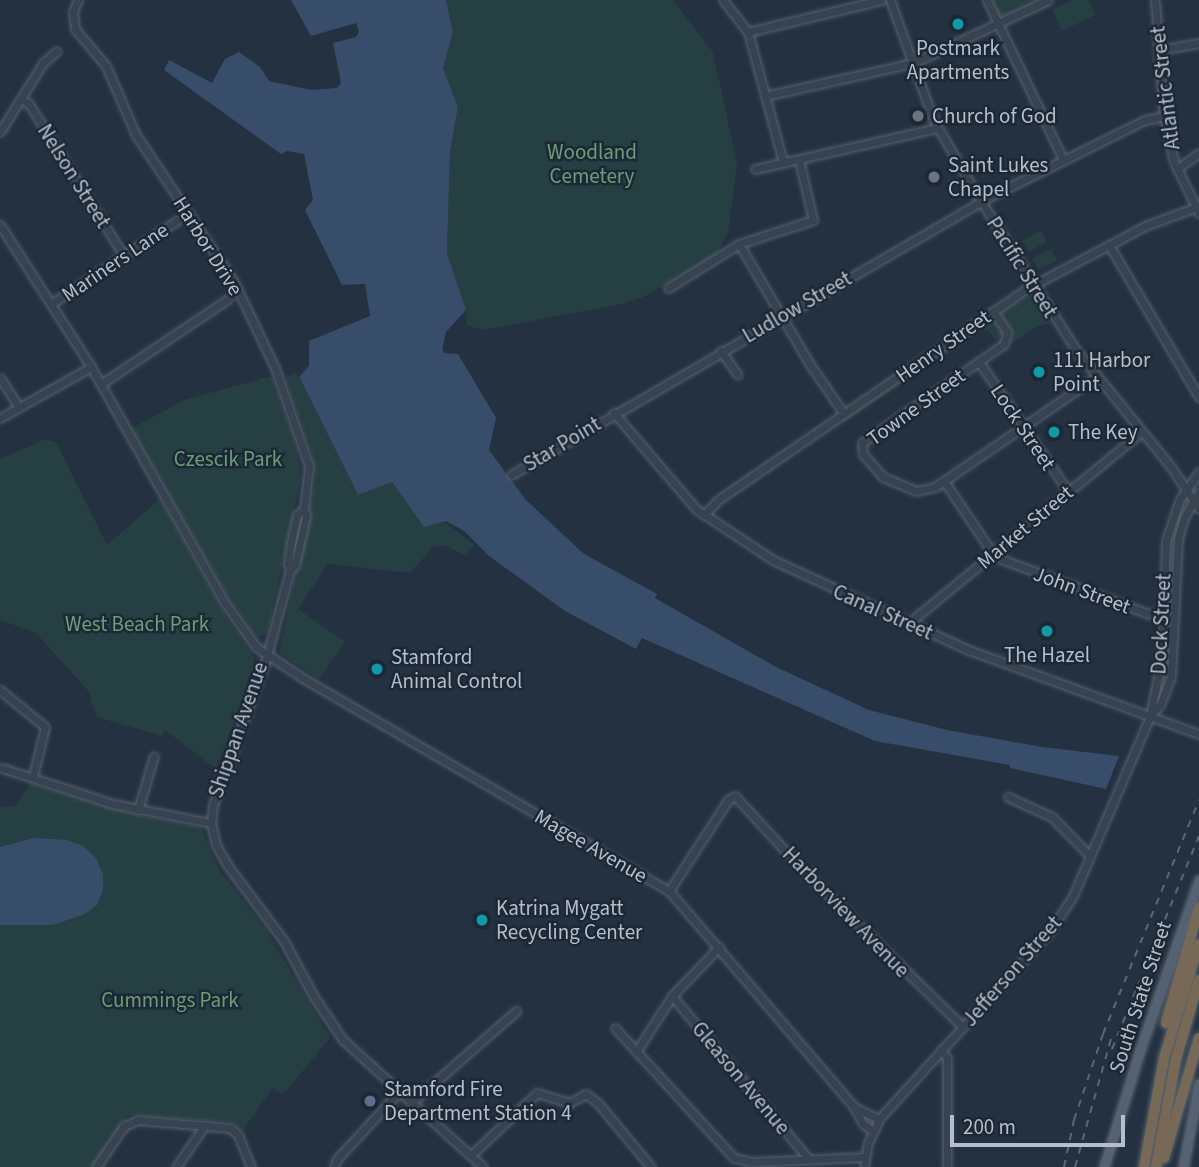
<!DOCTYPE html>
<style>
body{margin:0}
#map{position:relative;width:1199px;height:1167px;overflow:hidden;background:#243141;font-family:"Source Sans 3",sans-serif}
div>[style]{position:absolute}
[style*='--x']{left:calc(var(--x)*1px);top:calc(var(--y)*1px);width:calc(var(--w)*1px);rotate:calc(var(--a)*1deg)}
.green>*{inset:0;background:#263f42;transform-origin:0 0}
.water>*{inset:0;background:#374d69}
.roads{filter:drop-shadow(0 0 2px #56616e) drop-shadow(0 0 2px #56616e)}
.minor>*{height:7px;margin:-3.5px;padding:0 3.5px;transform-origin:3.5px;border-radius:3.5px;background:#384351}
.major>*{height:9px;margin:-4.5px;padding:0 4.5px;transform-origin:4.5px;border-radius:4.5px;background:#566271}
.highway>*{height:10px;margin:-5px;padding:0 5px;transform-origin:5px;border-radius:5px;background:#776955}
.rail>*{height:2px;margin-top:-1px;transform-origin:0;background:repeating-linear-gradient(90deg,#5a6778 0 7px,transparent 0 14px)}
.dots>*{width:19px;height:19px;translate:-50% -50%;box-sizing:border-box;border:4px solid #1d2836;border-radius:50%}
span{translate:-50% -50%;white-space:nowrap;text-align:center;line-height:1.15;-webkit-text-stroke:5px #1d2836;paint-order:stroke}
.poi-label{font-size:21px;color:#b5becb}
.left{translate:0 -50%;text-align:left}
.street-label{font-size:21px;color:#b5becb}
.park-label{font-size:21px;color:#6a9e75}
.scale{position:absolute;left:950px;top:1115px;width:175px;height:32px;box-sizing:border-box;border:4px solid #b5becb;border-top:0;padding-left:9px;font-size:21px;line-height:24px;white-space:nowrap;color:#b5becb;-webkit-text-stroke:5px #1d2836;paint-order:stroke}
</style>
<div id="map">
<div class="green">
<i style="clip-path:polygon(446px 0,673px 0,713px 52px,737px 164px,728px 232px,719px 250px,708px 261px,643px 297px,622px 304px,482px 330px,467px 325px,466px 310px,447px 253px,450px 151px,458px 107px,443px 68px,453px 32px)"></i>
<i style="clip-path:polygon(990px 0,1040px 0,1002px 17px,998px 16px)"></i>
<i style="clip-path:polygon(1072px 0,1089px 0,1095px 15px,1062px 31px,1052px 9px)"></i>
<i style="left:1041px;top:231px;width:13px;height:21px;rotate:63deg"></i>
<i style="left:1051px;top:249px;width:13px;height:21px;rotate:63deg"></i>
<i style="clip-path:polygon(1031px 295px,1050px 323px,1036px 327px,1010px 345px,1012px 333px,1001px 313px)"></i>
<i style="clip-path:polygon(988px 319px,994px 320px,1003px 334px,995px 340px,989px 331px,981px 329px,844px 423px,841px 420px)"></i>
<i style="clip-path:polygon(296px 372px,358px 495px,391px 482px,475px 545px,464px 555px,446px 546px,434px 546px,410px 573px,328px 564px,298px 609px,345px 642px,319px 679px,279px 653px,315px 483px,314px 460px,285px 378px)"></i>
<i style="clip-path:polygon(271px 376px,297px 450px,301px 477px,268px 632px,260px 637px,254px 634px,222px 586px,132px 428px,184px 400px)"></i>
<i style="clip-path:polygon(46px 439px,56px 442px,107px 545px,160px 499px,225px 615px,254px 657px,253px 674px,216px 769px,165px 730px,162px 736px,96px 717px,89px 692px,36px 633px,0 620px,0 459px)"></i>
<i style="clip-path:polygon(30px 783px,137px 815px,201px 828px,218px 868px,266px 930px,330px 1038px,286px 1091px,281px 1094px,273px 1088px,243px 1130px,229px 1122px,127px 1115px,93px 1167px,0 1167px,0 925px,52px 925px,85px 914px,103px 891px,103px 875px,96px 858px,34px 838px,0 847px,0 807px,15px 806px)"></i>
</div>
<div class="water">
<i style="clip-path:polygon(291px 0,446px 0,453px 32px,443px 68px,458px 107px,450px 151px,447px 253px,466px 310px,446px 332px,442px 350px,445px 353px,458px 354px,496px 418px,489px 450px,526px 500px,584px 554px,657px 594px,655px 598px,776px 667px,869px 710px,947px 730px,1042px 747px,1119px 756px,1106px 789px,1010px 768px,1010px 765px,875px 741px,642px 638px,636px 649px,565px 611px,489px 556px,464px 531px,446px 521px,424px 527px,392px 482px,358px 495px,299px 377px,309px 366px,309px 341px,370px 316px,365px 284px,342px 285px,305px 210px,313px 200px,304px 154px,287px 151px,281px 154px,164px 70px,169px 60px,212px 83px,225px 59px,239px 52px,260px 67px,269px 81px,311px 90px,337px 88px,341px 83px,333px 43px,356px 37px,359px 32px,356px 23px,311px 36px)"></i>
<i style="clip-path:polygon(34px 838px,67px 840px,83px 846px,96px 858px,103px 874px,103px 891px,97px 905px,85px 914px,53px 925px,0 925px,0 847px)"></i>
</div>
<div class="roads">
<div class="minor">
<i style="--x:78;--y:0;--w:13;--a:113"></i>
<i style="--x:73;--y:12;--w:17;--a:83"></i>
<i style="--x:75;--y:29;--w:48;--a:50"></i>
<i style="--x:106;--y:66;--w:75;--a:66.5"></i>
<i style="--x:136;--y:135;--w:177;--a:56.3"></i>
<i style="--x:234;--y:282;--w:95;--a:64.5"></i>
<i style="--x:275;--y:368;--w:104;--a:70.9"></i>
<i style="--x:309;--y:466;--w:43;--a:96.6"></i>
<i style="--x:304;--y:509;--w:7;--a:74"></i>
<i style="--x:306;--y:516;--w:50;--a:102.7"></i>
<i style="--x:295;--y:565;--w:7;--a:135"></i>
<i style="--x:290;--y:570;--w:89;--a:105"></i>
<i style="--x:267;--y:656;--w:158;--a:109.9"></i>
<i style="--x:213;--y:805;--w:18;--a:96"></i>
<i style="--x:211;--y:823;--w:23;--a:77"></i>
<i style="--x:216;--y:845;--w:24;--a:60"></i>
<i style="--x:228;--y:866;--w:94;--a:53.3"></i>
<i style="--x:284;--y:941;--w:64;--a:61.8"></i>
<i style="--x:314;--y:997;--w:52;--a:56"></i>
<i style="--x:343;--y:1040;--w:189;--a:42.2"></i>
<i style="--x:723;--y:0;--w:41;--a:52"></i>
<i style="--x:748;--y:32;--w:135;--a:74.9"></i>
<i style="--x:890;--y:0;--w:127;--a:70.1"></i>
<i style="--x:933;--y:119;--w:88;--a:59.9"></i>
<i style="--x:977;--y:195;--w:184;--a:57.4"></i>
<i style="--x:1076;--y:350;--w:151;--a:50.9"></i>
<i style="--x:1171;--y:467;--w:50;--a:56.3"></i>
<i style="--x:987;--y:0;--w:176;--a:64.5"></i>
<i style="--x:1155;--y:0;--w:116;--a:85.6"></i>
<i style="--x:1164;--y:116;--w:47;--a:77.7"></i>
<i style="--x:1174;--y:162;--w:57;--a:63.9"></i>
<i style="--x:748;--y:32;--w:137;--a:-13.5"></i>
<i style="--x:1159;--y:50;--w:41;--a:-9.9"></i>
<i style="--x:765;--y:96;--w:152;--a:-12.6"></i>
<i style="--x:913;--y:63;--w:149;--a:-25"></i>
<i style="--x:21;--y:99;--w:9;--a:32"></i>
<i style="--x:29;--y:104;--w:179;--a:58"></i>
<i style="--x:0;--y:132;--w:81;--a:-58.1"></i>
<i style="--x:43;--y:63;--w:18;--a:-41"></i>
<i style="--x:755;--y:169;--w:187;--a:-12.7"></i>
<i style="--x:1177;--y:169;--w:27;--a:-36"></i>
<i style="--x:0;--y:225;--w:169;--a:57.3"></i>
<i style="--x:91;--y:367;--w:271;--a:60.4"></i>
<i style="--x:225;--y:603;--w:54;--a:54.8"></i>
<i style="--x:256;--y:647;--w:54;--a:33.7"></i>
<i style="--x:301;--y:677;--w:426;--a:30.2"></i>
<i style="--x:669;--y:891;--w:284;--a:49.4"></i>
<i style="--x:854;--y:1107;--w:19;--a:62"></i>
<i style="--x:863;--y:1124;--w:12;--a:35"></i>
<i style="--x:739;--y:244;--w:142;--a:59.5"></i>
<i style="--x:811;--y:366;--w:58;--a:55.5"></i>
<i style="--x:1109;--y:245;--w:177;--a:59.4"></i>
<i style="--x:668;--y:288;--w:84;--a:-31.8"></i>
<i style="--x:739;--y:244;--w:78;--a:-18"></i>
<i style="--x:813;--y:220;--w:62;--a:-103.1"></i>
<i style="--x:51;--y:304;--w:152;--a:-33.5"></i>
<i style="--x:993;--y:311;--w:25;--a:56"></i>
<i style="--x:1007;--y:332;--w:12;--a:104"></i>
<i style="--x:1004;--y:344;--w:173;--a:145.1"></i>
<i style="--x:862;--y:443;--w:11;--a:85"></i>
<i style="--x:863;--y:454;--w:30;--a:49"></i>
<i style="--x:883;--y:477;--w:36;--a:23"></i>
<i style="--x:916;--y:491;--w:19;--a:-12"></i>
<i style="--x:935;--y:487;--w:196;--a:-34.4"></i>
<i style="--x:721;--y:351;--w:29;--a:55"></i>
<i style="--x:979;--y:362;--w:157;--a:55.4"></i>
<i style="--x:0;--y:378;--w:35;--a:57"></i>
<i style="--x:101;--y:384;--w:153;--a:-33.8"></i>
<i style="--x:614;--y:413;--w:126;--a:49.5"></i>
<i style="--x:696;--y:509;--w:92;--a:33.5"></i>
<i style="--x:773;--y:560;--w:216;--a:24.7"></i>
<i style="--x:969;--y:650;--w:245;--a:20.1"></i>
<i style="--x:0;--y:418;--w:104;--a:-29.3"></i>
<i style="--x:511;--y:475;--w:553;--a:-30.18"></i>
<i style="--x:989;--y:197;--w:174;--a:-26.3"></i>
<i style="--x:1145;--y:120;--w:19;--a:-12"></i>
<i style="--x:944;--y:481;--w:84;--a:56.1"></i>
<i style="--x:991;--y:551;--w:13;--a:39"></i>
<i style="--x:1001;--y:559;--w:155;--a:20.4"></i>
<i style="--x:1146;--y:613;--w:29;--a:10"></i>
<i style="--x:704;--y:515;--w:21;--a:-47"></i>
<i style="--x:718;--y:500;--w:373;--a:-34.4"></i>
<i style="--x:1026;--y:289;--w:135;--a:-27.9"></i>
<i style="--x:1145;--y:226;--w:58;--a:-20.3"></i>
<i style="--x:290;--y:570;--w:6;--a:-108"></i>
<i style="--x:288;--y:564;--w:22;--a:-82"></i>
<i style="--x:291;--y:542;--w:28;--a:-77"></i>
<i style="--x:297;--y:515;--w:9;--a:-41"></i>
<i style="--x:912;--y:625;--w:9;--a:-63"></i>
<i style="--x:916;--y:617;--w:291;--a:-39.4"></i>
<i style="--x:0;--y:690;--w:58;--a:39.4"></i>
<i style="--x:45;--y:727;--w:50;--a:103.8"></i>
<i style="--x:1150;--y:716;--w:15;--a:-48"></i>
<i style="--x:1160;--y:705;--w:30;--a:-69"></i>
<i style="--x:1171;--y:677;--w:138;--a:-87.1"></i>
<i style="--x:1178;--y:539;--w:22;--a:-74"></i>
<i style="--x:1184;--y:518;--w:30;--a:-60"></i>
<i style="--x:2;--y:768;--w:117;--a:18"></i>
<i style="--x:113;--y:804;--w:100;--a:11"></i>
<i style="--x:1008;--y:797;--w:48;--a:24.4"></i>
<i style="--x:1052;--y:817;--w:54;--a:45.7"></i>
<i style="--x:138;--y:810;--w:56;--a:-73.5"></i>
<i style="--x:669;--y:891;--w:108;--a:-57"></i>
<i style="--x:728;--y:800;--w:8;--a:-30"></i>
<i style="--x:735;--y:796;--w:95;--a:47.6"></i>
<i style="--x:799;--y:866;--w:230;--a:44.5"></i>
<i style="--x:672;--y:996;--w:213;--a:50"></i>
<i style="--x:615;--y:1028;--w:176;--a:47.5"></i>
<i style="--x:734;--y:1158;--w:19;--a:12"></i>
<i style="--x:753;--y:1162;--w:112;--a:-2.6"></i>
<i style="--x:941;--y:1050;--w:10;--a:53"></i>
<i style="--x:947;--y:1058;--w:109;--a:90"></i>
<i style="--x:636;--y:1052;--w:67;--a:-57.3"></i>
<i style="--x:672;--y:996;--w:68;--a:-46.2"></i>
<i style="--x:411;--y:1103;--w:140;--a:-41.2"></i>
<i style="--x:854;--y:1107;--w:28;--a:26"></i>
<i style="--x:471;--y:1155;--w:91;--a:-43.2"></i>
<i style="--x:537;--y:1093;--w:34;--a:17"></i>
<i style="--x:569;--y:1103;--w:19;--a:-28"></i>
<i style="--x:586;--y:1094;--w:15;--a:37"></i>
<i style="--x:598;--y:1103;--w:83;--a:50.4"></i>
<i style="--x:96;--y:1167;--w:50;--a:-55.7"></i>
<i style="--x:124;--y:1126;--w:15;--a:-23"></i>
<i style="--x:138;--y:1120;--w:92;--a:5"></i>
<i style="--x:230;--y:1128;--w:11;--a:41"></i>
<i style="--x:238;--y:1135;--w:35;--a:68"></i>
<i style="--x:176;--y:1167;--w:51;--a:-55.4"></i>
<i style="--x:334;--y:1167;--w:9;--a:-69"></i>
<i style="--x:337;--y:1159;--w:91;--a:-47.2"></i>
<i style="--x:864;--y:1167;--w:24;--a:-81"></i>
<i style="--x:868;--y:1143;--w:26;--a:-65"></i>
<i style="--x:879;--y:1119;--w:254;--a:-47.7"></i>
<i style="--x:1050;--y:931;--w:42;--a:-56.7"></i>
<i style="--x:1073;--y:896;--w:196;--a:-66.8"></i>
<i style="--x:1150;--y:716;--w:59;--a:-78.3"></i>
<i style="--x:1162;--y:658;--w:117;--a:-88"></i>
<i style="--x:1166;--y:541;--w:44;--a:-71.6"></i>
<i style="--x:1180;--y:499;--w:33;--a:-55"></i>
</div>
<div class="major">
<i style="--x:1104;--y:1167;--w:126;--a:-72.9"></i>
<i style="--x:1141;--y:1047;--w:177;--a:-70.8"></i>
<i style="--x:1183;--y:1167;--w:85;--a:-79.1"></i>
</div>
<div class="highway">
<i style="--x:1166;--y:1023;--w:120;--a:-74"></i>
<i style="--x:1164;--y:1158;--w:125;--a:-73.7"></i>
<i style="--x:1144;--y:1167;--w:111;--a:-79.6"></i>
<i style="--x:1164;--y:1058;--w:119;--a:-72.9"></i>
<i style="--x:1156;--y:1167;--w:110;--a:-79.5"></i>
<i style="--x:1176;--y:1059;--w:82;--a:-73.8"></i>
</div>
</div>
<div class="rail">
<i style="--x:1112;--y:1049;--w:230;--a:-67.8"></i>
<i style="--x:1064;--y:1167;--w:48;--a:-78"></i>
<i style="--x:1074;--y:1120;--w:91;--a:-71.4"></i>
<i style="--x:1103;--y:1034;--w:253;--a:-67.7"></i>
<i style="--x:1075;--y:1167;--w:133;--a:-74.3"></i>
</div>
<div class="dots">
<i style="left:958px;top:24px;background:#0f9aa8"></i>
<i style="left:918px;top:116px;background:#6b7280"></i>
<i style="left:934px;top:177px;background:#6b7280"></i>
<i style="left:1039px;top:372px;background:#0f9aa8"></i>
<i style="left:1054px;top:432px;background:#0f9aa8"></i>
<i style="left:1047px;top:631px;background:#0f9aa8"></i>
<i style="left:377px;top:669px;background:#0f9aa8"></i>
<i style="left:482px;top:920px;background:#0f9aa8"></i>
<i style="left:370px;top:1101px;background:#5c6f8a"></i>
</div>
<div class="poi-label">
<span style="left:958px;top:60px">Postmark<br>Apartments</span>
<span class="left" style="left:932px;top:116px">Church of God</span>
<span class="left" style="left:948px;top:177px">Saint Lukes<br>Chapel</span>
<span class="left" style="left:1053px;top:372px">111 Harbor<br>Point</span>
<span class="left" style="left:1068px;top:432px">The Key</span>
<span style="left:1047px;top:655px">The Hazel</span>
<span class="left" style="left:391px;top:669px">Stamford<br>Animal Control</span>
<span class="left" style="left:496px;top:920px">Katrina Mygatt<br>Recycling Center</span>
<span class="left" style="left:384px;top:1101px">Stamford Fire<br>Department Station 4</span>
</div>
<div class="street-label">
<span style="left:1165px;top:88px;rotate:-97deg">Atlantic Street</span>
<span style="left:74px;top:176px;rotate:58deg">Nelson Street</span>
<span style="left:208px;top:246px;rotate:58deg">Harbor Drive</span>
<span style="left:115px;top:262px;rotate:-34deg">Mariners Lane</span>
<span style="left:1022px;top:267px;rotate:58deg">Pacific Street</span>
<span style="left:797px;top:307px;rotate:-30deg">Ludlow Street</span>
<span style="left:943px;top:346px;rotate:-35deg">Henry Street</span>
<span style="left:916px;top:407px;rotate:-36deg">Towne Street</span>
<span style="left:1023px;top:427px;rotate:56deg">Lock Street</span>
<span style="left:562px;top:444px;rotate:-31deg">Star Point</span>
<span style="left:1025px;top:527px;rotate:-40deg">Market Street</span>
<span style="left:1082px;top:590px;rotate:20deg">John Street</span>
<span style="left:883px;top:612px;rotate:24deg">Canal Street</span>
<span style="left:1161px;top:624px;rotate:-87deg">Dock Street</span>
<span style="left:238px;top:730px;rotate:-71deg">Shippan Avenue</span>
<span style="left:591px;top:846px;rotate:30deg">Magee Avenue</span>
<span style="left:846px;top:912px;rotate:46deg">Harborview Avenue</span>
<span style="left:1012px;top:971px;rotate:-49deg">Jefferson Street</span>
<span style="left:1140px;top:997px;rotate:-72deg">South State Street</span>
<span style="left:741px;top:1078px;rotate:50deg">Gleason Avenue</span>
</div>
<div class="park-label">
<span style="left:592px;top:164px">Woodland<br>Cemetery</span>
<span style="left:228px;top:459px">Czescik Park</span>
<span style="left:137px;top:624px">West Beach Park</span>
<span style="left:170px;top:1000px">Cummings Park</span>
</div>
<div class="scale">200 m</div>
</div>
